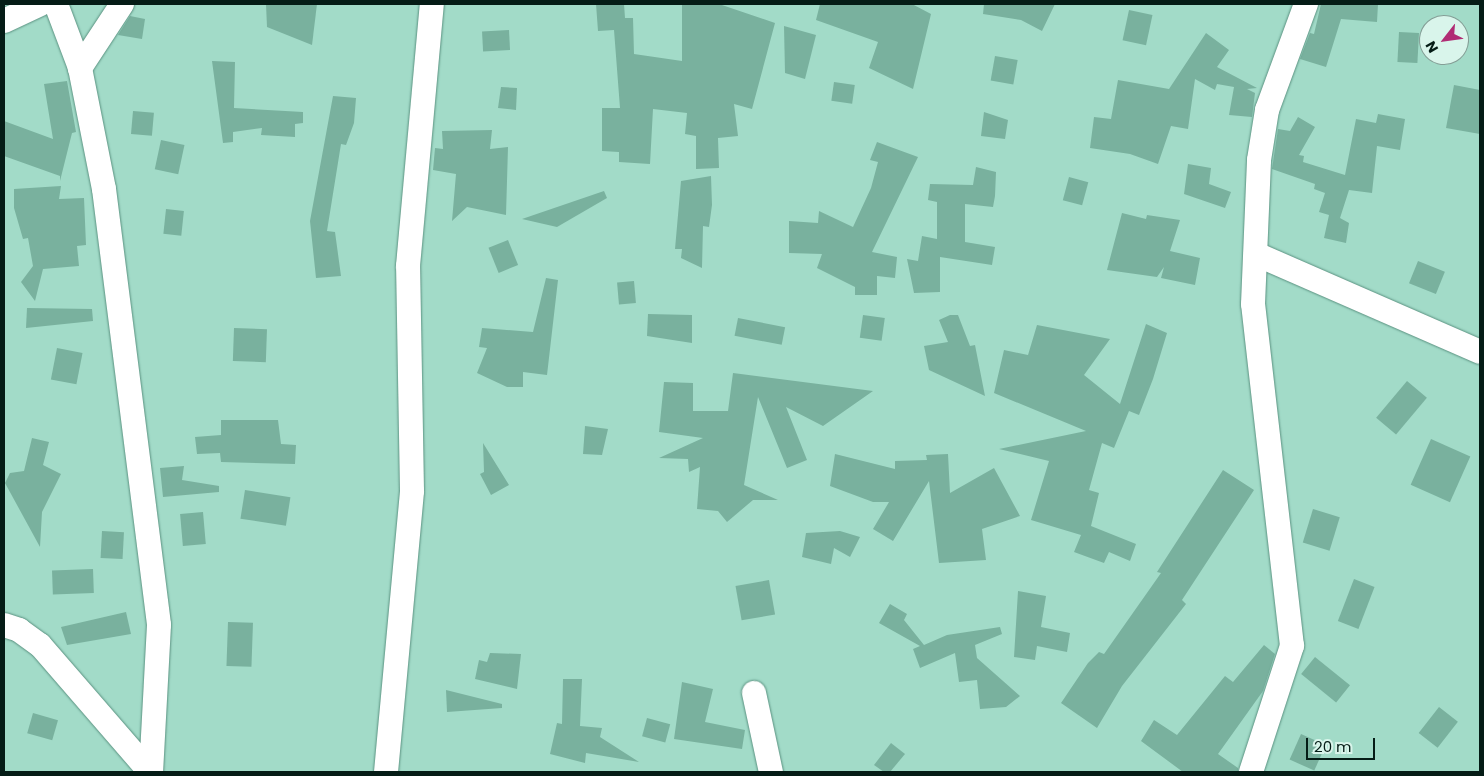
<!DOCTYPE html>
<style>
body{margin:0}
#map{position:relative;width:1484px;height:776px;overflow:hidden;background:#a2dbc8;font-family:Poppins,sans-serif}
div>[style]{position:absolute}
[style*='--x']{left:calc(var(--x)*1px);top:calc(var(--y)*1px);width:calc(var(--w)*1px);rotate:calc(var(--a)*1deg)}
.building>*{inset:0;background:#79b19e;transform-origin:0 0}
.roads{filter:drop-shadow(0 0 1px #5b9281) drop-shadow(0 0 1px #5b9281)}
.street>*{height:24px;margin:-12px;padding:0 12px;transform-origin:12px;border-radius:12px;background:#fff}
span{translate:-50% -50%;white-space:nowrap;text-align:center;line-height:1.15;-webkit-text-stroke:4px #d9f5eb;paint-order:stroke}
.frame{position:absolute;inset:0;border:5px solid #051c16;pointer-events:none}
.north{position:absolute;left:1419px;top:15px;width:50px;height:50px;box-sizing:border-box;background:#d9f5eb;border:1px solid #849e96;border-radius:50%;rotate:240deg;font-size:14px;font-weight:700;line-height:20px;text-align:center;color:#051c16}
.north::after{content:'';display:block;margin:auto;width:18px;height:22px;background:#b02c74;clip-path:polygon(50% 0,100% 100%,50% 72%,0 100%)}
.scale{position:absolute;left:1306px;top:738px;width:69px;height:22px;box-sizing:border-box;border:2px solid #051c16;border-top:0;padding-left:6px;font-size:15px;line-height:18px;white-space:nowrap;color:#051c16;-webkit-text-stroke:4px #d9f5eb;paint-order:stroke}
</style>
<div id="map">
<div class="building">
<i style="clip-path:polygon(266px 4px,317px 4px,312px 45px,267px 27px)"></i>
<i style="clip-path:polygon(596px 4px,624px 4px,625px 18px,633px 18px,634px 54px,682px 61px,682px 4px,719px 4px,775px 23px,752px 109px,734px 104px,738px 136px,718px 138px,719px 168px,696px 169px,696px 136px,685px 134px,687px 113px,653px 109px,650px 164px,619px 162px,619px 152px,602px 151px,602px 108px,620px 108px,614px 30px,598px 31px)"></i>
<i style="clip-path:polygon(820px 4px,912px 4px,931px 14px,913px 89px,869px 68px,878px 42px,816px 20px)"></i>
<i style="clip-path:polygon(984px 4px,1055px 4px,1042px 31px,1021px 20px,983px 14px)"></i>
<i style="clip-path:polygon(1321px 4px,1378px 4px,1377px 22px,1341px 19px,1326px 67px,1300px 59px,1310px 33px,1314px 34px)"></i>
<i style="left:1129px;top:10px;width:24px;height:31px;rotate:12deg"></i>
<i style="clip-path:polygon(130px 16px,145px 19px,142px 39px,118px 35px)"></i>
<i style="clip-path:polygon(784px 26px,816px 35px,805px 79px,785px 73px)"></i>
<i style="left:509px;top:30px;width:20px;height:27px;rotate:87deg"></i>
<i style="left:1399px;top:32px;width:20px;height:30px;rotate:3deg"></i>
<i style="clip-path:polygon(1206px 33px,1229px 50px,1217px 67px,1257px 88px,1247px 89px,1255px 93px,1252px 117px,1229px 115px,1234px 87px,1217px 84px,1215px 90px,1195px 79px,1188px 129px,1171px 126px,1158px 164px,1130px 154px,1090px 148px,1094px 117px,1111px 119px,1118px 80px,1169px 89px)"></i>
<i style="left:995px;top:56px;width:23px;height:25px;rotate:10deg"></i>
<i style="clip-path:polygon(212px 61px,235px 62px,234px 108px,303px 112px,303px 123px,295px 124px,295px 137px,261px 135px,262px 128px,233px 132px,233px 142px,223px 143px)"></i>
<i style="clip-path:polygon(67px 81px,76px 132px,72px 133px,60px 181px,60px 176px,4px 156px,4px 121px,53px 139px,44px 84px)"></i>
<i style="left:834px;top:82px;width:21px;height:19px;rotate:8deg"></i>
<i style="clip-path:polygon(1454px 85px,1480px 90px,1480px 134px,1446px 128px)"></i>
<i style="clip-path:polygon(501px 87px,517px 88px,516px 110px,498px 108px)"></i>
<i style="clip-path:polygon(333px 96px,356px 98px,354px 123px,346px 145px,341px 144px,327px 231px,335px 232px,341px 276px,316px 278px,310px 221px)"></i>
<i style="left:133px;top:111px;width:21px;height:23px;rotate:5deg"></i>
<i style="clip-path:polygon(984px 112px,1008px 120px,1005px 139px,981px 136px)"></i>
<i style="clip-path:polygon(1378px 114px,1405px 119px,1400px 150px,1377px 146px,1372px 193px,1349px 190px,1340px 218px,1349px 223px,1346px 243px,1324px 238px,1329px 215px,1319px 212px,1325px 193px,1314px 189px,1315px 184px,1272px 169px,1278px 129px,1290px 131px,1298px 117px,1315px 127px,1299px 155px,1304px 156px,1303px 162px,1345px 175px,1356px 119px,1376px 123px)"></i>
<i style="clip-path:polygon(492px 130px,490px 149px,508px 147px,506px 215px,467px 207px,452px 221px,456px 174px,433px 170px,435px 148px,443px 149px,442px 131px)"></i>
<i style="left:161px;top:140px;width:24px;height:30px;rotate:12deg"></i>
<i style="clip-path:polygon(877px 142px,918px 157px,872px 252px,897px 257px,895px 278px,877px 276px,877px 295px,855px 295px,855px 287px,817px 268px,822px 254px,789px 253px,789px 221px,818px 223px,819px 211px,853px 227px,871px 188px,878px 162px,870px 160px)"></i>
<i style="clip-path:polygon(1188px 164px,1211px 168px,1209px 184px,1231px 192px,1225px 208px,1184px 194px)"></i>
<i style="clip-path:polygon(976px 167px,996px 172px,995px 196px,993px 207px,965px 204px,965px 242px,995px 247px,992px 265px,940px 257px,940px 292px,914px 293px,907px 259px,918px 261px,922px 236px,937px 239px,937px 202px,928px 200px,930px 184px,973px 185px)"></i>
<i style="clip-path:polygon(711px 176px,712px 205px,709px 227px,703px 226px,702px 268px,681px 258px,682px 249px,675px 249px,681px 181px)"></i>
<i style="left:1069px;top:177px;width:20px;height:24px;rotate:15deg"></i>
<i style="clip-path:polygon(61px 186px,59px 199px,84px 198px,86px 245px,77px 246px,79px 266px,43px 269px,35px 301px,21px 282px,33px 266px,28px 238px,23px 239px,14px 208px,14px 189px)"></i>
<i style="clip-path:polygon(604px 191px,607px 198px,557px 227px,522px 219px)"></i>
<i style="left:166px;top:209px;width:18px;height:25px;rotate:6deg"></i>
<i style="clip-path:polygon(1122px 213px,1146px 219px,1147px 215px,1180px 220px,1170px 251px,1200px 258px,1195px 285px,1161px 278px,1164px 267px,1157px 277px,1107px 270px)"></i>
<i style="left:508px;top:240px;width:27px;height:21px;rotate:68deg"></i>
<i style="left:1418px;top:261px;width:29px;height:24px;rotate:22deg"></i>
<i style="clip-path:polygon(546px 278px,558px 280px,547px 375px,523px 372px,523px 387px,507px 387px,477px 373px,487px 348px,479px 347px,482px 328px,533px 332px)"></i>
<i style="left:634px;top:281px;width:22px;height:17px;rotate:85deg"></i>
<i style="clip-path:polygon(27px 308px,92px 309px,93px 321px,26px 328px)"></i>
<i style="clip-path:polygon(648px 314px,692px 315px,692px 343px,647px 336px)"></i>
<i style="left:863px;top:315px;width:22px;height:23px;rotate:8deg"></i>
<i style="clip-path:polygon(950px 315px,958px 315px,970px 346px,975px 345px,985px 396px,929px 370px,924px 346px,948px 342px,939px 320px)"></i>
<i style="left:738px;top:318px;width:48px;height:18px;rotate:11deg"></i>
<i style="clip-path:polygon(1146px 324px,1167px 333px,1153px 379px,1139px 415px,1129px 411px,1114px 448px,1102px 443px,1089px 490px,1099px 493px,1091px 526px,1136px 544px,1130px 561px,1109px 552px,1104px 563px,1074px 552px,1081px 535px,1031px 520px,1049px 461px,999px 449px,1086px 431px,994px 393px,1004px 350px,1028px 355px,1037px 325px,1110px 339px,1084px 375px,1120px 404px)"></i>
<i style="left:234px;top:328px;width:33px;height:33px;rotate:2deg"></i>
<i style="left:57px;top:348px;width:26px;height:32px;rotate:11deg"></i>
<i style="clip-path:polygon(733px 373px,873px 391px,823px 426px,786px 407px,807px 460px,787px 468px,758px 397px,744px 485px,778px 500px,753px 500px,727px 522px,718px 511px,697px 509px,700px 467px,689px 472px,688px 459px,659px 458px,703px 438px,659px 432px,664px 382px,693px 383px,693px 411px,728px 411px)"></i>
<i style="left:1407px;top:381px;width:26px;height:48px;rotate:40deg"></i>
<i style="clip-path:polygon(221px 420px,278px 420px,281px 444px,296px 445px,295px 464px,221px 462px,220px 453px,197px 454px,195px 437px,221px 435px)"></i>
<i style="clip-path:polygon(585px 426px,608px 429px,602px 455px,583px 454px)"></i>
<i style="clip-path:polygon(32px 438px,49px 442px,43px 465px,61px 474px,42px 512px,40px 547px,5px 483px,10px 473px,24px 471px)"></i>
<i style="left:1431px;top:439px;width:43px;height:50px;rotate:24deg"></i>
<i style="clip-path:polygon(483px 443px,509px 485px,491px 495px,480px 474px,484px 472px)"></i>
<i style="clip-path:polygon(835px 454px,895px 469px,895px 461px,927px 460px,926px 455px,948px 454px,950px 493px,994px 468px,1020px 516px,982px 529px,986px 560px,939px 563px,929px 481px,893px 541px,873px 529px,889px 502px,873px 502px,830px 486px)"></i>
<i style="clip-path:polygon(184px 466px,182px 480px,219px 486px,219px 492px,163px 497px,160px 468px)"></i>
<i style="clip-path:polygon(1223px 470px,1254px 490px,1182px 600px,1186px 604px,1122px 686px,1097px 728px,1061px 703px,1088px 663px,1099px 652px,1104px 654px,1161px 573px,1157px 572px)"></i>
<i style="left:245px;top:490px;width:46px;height:29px;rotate:9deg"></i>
<i style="left:1313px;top:509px;width:28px;height:35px;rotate:17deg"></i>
<i style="left:203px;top:512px;width:32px;height:23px;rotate:85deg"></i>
<i style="left:102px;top:531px;width:22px;height:27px;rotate:3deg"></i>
<i style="clip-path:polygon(840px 531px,860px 537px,850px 557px,834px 548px,831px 564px,802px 557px,806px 533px)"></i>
<i style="left:93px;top:569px;width:24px;height:41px;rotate:88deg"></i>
<i style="left:1354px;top:579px;width:22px;height:45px;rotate:21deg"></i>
<i style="left:769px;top:580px;width:35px;height:34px;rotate:80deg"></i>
<i style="clip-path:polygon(1018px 591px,1046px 596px,1041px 627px,1070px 633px,1067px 652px,1037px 646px,1035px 660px,1014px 657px)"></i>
<i style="clip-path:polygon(890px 604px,907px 614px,904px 620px,924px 645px,947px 635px,1000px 627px,1002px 634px,975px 645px,977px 658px,1020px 696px,1006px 707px,980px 709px,977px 680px,959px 682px,955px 653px,920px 668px,913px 649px,920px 646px,879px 623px)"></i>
<i style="clip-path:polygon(126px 612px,131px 634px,67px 645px,61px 627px)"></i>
<i style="left:228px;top:622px;width:25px;height:44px;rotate:2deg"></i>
<i style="clip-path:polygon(1264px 645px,1275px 654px,1263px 691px,1218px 754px,1238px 768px,1238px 772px,1183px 772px,1141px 741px,1154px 720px,1177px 735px,1225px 676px,1233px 682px)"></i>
<i style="clip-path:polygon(490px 653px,521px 654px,517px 689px,475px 679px,479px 660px,487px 662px)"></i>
<i style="left:1315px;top:657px;width:45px;height:22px;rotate:39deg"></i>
<i style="clip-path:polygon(563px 679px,582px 679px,580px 726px,602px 728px,600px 737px,639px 762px,586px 753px,585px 763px,550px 754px,557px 723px,562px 724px)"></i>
<i style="clip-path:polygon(682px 682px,713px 689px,705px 722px,745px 730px,742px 749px,674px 739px)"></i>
<i style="clip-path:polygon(446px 690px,502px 704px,502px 708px,447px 712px)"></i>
<i style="left:1439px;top:707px;width:24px;height:33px;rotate:38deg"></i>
<i style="left:33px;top:713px;width:26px;height:21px;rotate:16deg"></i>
<i style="left:647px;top:718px;width:24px;height:19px;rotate:15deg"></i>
<i style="left:1301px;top:734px;width:27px;height:28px;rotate:24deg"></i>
<i style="clip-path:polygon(891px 743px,905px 754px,890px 772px,884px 772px,874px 765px)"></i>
</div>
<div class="roads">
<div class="street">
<i style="--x:56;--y:4;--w:68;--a:69.4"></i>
<i style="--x:122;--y:4;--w:77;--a:123.3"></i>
<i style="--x:80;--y:68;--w:123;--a:78.8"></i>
<i style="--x:104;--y:189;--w:439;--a:82.8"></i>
<i style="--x:159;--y:625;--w:147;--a:93.1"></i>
<i style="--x:4;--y:21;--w:40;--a:-25"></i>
<i style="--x:1256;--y:254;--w:244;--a:23.6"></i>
<i style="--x:4;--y:625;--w:16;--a:18"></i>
<i style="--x:19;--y:630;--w:26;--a:36"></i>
<i style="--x:40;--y:645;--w:168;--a:49.1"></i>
<i style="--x:754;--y:693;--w:81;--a:77.9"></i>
<i style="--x:386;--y:772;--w:282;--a:-84.7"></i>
<i style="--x:412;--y:491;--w:225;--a:-91"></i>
<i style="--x:408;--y:266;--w:263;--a:-84.8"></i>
<i style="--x:1251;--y:772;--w:133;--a:-72"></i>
<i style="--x:1292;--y:646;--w:344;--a:-96.5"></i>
<i style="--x:1253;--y:304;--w:144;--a:-87.6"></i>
<i style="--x:1259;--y:160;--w:51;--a:-80.9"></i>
<i style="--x:1267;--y:110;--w:113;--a:-69.8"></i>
</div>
</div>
<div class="frame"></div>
<div class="north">N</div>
<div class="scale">20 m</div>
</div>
